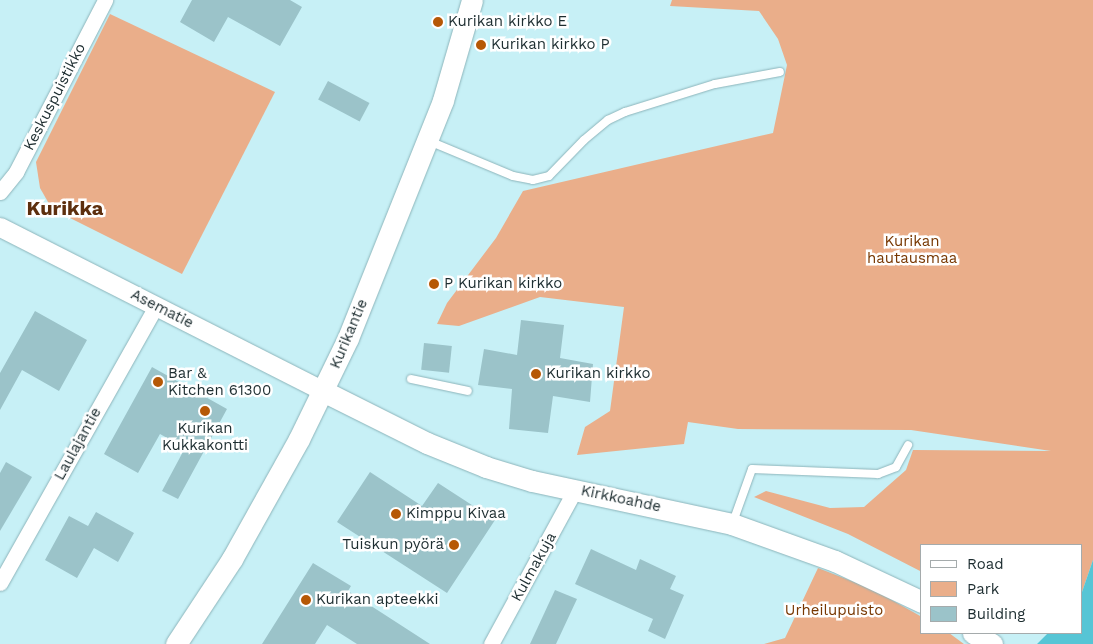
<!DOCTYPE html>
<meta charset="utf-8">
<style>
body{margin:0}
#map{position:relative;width:1093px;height:644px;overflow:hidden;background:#c7f0f6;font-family:"Work Sans",sans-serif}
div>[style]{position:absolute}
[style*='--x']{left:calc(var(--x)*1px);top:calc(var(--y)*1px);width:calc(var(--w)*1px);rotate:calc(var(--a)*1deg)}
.green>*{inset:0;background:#eaae8a}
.water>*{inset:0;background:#56c5d5}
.building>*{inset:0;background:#9bc3c9;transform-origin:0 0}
.roads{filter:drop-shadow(0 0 1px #8cb4ba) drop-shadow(0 0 1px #8cb4ba)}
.service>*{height:8px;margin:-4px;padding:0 4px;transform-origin:4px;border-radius:4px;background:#fff}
.minor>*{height:15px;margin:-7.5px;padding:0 7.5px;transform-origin:7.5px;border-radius:7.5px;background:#fff}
.tertiary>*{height:19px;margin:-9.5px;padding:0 9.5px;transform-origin:9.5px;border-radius:9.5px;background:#fff}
.secondary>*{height:21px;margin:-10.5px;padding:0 10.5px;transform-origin:10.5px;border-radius:10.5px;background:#fff}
.dots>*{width:14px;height:14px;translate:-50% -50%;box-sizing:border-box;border:2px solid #fff;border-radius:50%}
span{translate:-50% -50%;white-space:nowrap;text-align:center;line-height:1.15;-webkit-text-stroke:5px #fff;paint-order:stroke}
.poi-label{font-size:15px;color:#1d2d30}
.left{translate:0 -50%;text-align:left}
.right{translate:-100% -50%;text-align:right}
.street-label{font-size:15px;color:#1d2d30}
.park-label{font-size:15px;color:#773701}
.district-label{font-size:20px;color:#5d2f0e;font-weight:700}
.legend{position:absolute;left:920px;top:544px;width:162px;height:90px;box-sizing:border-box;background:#fff;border:1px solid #a5abac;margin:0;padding:6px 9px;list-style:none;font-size:15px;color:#1d2d30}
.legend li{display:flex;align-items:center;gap:10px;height:25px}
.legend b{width:25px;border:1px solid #a5abac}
</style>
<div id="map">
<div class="green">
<i style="clip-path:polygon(672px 0,1093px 0,1093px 560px,1082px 592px,1082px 545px,922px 545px,922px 572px,848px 534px,754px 497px,766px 491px,830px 508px,864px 507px,906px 470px,913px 450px,1051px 451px,911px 430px,738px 429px,688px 422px,684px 444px,577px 455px,585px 427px,610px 411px,624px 307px,540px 297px,459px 326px,437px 324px,447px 303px,496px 238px,523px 191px,773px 133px,787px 65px,778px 39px,759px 11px,670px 6px)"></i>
<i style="clip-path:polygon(110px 14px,275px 92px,182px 274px,52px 209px,40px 188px,36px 162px)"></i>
<i style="clip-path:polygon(818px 568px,872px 589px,922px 617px,922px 633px,949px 633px,964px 644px,764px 644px,785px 638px)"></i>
</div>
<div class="water">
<i style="clip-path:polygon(1093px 560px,1093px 644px,1037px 644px,1048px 633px,1082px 633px,1082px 592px)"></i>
</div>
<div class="building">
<i style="clip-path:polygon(192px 0,290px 0,302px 7px,280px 46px,228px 17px,214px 42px,180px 22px)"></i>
<i style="left:328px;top:81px;width:47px;height:21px;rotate:28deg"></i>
<i style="clip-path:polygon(35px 311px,87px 340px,59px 391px,22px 370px,0 410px,0 373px)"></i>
<i style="clip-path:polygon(521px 320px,564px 325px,560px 358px,593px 364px,590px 402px,553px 396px,548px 433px,509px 429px,512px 389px,478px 385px,484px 349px,517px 355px)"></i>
<i style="left:424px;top:343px;width:28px;height:27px;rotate:6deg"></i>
<i style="clip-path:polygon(152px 367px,227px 409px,178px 499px,162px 491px,185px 448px,160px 434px,138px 473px,104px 454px)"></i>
<i style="clip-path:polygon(6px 462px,32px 477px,0 531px,0 473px)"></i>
<i style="clip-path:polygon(370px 472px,422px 506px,438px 483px,495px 520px,447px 593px,337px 522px)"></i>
<i style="clip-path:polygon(96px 512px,134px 533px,118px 562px,94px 548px,77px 578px,45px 560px,69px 516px,88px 526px)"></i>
<i style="clip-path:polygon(591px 549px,636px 570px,640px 559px,676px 576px,670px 589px,684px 595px,665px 639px,648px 631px,653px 619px,575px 584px)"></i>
<i style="clip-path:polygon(313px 563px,351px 586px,348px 591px,430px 644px,357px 644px,327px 625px,315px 644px,262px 644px)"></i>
<i style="clip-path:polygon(555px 590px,577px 599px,556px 644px,530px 644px)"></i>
</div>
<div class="roads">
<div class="service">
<i style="--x:429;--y:141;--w:91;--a:22.6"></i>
<i style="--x:513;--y:176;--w:20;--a:11"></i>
<i style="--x:533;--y:180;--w:16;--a:-14"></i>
<i style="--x:549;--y:176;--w:50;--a:-45.8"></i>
<i style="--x:584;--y:140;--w:31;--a:-40"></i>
<i style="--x:608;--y:120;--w:19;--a:-25"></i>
<i style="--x:625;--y:112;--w:94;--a:-17.3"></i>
<i style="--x:715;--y:84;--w:66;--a:-10.5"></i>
<i style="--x:411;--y:379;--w:58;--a:11.9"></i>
<i style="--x:733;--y:522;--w:56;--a:-70.3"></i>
<i style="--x:752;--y:469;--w:126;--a:2.3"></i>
<i style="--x:878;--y:474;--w:19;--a:-21"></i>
<i style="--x:896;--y:467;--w:25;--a:-61"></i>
</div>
<div class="minor">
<i style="--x:0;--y:192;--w:26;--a:-51"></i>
<i style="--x:16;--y:172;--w:194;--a:-62.6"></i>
<i style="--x:0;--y:583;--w:318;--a:-60.6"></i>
<i style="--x:491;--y:644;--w:175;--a:-61.4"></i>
</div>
<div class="tertiary">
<i style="--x:0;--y:227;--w:362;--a:26.9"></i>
</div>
<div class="secondary">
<i style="--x:323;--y:391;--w:116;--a:26.6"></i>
<i style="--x:427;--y:443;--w:64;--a:22.1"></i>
<i style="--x:486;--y:467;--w:48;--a:16.9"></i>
<i style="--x:532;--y:481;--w:205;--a:12.1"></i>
<i style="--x:732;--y:524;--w:109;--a:19.8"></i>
<i style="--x:835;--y:561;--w:96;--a:25.2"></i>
<i style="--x:973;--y:633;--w:22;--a:30"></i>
<i style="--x:176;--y:644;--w:102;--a:-56.6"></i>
<i style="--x:232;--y:559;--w:137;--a:-60.8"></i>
<i style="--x:299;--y:439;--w:112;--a:-64.1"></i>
<i style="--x:348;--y:338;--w:256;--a:-68.2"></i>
<i style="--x:443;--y:100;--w:104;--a:-73.8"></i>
</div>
</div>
<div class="dots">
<i style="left:438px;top:22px;background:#b65806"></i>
<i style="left:481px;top:45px;background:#b65806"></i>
<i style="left:434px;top:284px;background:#b65806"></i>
<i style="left:536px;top:374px;background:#b65806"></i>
<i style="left:158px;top:382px;background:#b65806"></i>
<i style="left:205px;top:411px;background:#b65806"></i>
<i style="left:396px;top:514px;background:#b65806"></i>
<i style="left:454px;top:545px;background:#b65806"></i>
<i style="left:306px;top:600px;background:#b65806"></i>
</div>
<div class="poi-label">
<span class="left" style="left:448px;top:22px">Kurikan kirkko E</span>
<span class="left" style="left:491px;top:45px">Kurikan kirkko P</span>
<span class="left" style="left:444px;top:284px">P Kurikan kirkko</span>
<span class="left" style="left:168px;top:382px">Bar &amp;<br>Kitchen 61300</span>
<span class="left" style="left:546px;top:374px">Kurikan kirkko</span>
<span style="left:205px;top:437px">Kurikan<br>Kukkakontti</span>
<span class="left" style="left:406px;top:514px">Kimppu Kivaa</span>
<span class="right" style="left:444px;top:545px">Tuiskun pyörä</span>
<span class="left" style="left:316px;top:600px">Kurikan apteekki</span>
</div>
<div class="street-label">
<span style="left:55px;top:97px;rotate:-63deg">Keskuspuistikko</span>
<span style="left:162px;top:309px;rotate:27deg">Asematie</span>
<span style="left:349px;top:334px;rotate:-67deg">Kurikantie</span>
<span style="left:78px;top:444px;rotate:-61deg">Laulajantie</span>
<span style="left:621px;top:499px;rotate:12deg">Kirkkoahde</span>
<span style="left:534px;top:567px;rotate:-61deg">Kulmakuja</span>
</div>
<div class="park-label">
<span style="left:912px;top:250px">Kurikan<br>hautausmaa</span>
<span style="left:834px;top:611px">Urheilupuisto</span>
</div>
<div class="district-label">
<span style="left:65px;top:208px">Kurikka</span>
</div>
<ul class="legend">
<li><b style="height:6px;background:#fff"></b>Road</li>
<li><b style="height:14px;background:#eaae8a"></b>Park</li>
<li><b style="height:14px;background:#9bc3c9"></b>Building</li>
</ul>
</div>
